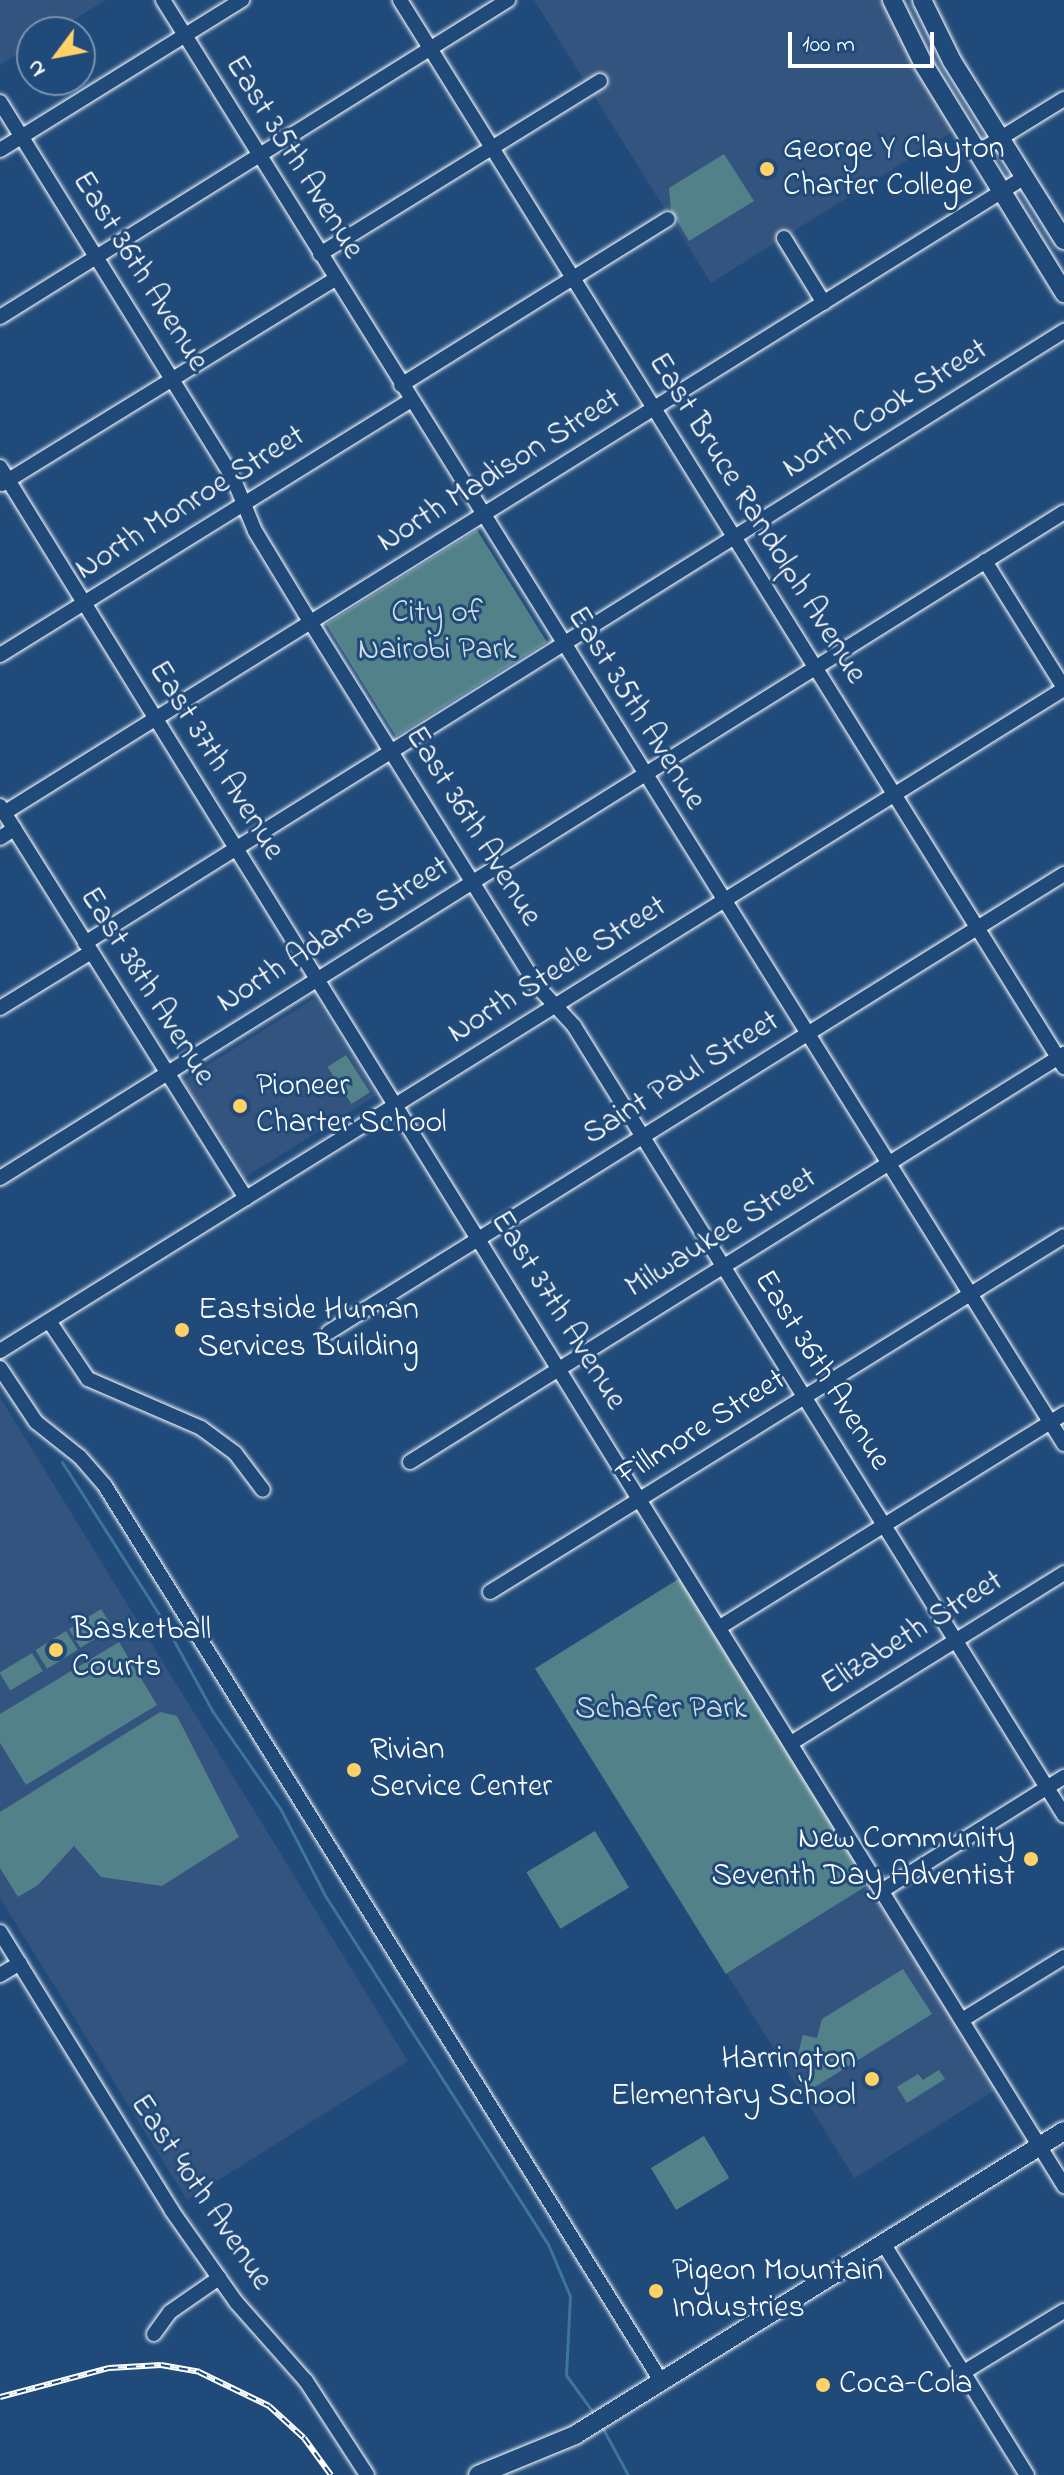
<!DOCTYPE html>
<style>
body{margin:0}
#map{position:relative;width:1064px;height:2475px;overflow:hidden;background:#1f4a7a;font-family:"Indie Flower",sans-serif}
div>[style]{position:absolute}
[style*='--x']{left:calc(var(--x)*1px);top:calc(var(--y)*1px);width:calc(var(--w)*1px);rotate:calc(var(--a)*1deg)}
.built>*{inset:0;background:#33547e;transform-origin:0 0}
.green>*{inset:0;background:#53818a;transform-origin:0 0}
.stream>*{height:3px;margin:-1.5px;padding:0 1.5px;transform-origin:1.5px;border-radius:1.5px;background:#3e759a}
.roads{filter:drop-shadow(0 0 2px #fff) drop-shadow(0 0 2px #fff)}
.minor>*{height:14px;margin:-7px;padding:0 7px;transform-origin:7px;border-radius:7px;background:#1f4a7a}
.major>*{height:18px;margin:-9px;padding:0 9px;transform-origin:9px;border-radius:9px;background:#1f4a7a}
.rail>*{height:6px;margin-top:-3px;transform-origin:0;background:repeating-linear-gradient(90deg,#1f4a7a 0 9px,#fff 0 18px);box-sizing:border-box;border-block:2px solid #fff}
.dots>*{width:22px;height:22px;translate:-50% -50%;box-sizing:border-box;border:4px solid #1f4a7a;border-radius:50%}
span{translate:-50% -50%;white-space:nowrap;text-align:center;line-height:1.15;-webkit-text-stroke:6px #1f4a7a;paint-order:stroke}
.poi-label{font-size:32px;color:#fff}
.left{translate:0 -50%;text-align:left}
.right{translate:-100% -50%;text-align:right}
.street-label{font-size:32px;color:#fff}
.park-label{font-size:32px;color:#d4e0e2}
.north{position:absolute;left:16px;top:16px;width:80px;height:80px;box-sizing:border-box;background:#1f4a7a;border:2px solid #7992af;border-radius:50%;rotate:238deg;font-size:22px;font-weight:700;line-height:32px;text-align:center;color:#fff}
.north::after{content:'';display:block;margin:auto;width:28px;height:36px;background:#ffd166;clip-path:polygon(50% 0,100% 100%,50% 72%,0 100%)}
.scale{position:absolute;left:788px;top:32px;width:146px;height:36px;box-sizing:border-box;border:4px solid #fff;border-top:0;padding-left:10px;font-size:24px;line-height:28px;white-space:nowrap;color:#fff;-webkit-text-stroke:6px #1f4a7a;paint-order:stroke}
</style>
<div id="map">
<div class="built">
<i style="clip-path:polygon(0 0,106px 0,54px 32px,32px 32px,32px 45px,0 65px)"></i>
<i style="clip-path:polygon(534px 0,892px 0,962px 126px,711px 283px)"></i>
<i style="left:315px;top:998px;width:115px;height:155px;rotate:58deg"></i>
<i style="clip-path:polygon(0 1397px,408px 2061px,187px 2200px,0 1898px)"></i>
<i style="left:870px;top:1884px;width:241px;height:169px;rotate:58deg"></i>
</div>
<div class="green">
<i style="clip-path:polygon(724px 154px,754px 201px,689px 241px,671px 211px,669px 188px)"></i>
<i style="left:477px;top:530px;width:132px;height:178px;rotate:58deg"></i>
<i style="left:346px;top:1055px;width:44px;height:22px;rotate:57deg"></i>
<i style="left:680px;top:1578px;width:360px;height:171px;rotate:58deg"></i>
<i style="left:101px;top:1609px;width:22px;height:38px;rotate:58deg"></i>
<i style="left:66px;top:1631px;width:22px;height:36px;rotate:58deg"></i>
<i style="clip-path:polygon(119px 1642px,157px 1705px,26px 1785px,0 1743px,0 1714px)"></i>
<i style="left:32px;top:1653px;width:21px;height:38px;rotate:59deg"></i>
<i style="clip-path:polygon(160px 1712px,177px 1716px,239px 1837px,162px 1886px,101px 1877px,74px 1846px,38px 1885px,18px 1897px,0 1868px,0 1812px)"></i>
<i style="left:595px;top:1831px;width:66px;height:80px;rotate:59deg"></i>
<i style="clip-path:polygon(903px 1969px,932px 2014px,810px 2090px,806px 2083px,812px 2062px,797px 2058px,803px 2035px,817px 2038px,822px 2019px)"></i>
<i style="clip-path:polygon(939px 2070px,945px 2079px,907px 2103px,897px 2087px,918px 2074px,923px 2080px)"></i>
<i style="left:704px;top:2136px;width:49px;height:62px;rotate:59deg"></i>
</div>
<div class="stream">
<i style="--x:62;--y:1462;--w:186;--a:57.5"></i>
<i style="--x:162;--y:1619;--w:106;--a:61.3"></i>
<i style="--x:213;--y:1712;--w:119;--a:55.2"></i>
<i style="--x:281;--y:1810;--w:98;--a:62.7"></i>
<i style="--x:326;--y:1897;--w:412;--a:57.4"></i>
<i style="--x:548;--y:2244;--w:56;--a:67.1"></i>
<i style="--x:570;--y:2296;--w:79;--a:92.9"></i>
<i style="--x:566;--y:2375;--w:49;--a:54.1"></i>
<i style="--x:601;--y:2425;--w:57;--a:61.6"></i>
</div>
<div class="roads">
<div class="minor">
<i style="--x:163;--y:0;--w:1702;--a:58.04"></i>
<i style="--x:400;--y:0;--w:1257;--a:58.11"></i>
<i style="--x:0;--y:102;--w:445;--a:58.2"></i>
<i style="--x:234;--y:480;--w:55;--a:67.6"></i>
<i style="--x:255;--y:531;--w:108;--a:58.7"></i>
<i style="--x:311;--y:623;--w:429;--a:58.1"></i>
<i style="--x:538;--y:987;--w:53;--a:47.3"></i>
<i style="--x:574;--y:1026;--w:929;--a:58.16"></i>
<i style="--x:0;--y:150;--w:285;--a:-31.8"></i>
<i style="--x:978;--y:152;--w:101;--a:-31.6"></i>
<i style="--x:784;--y:238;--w:76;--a:58.4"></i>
<i style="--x:320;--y:254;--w:329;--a:-31.7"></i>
<i style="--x:0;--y:317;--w:599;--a:-31.96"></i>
<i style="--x:401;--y:385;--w:314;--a:-31.9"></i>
<i style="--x:0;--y:467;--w:2022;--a:58.24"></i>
<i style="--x:2;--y:484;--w:391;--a:-31.6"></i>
<i style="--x:985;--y:561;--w:150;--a:58.1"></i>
<i style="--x:0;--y:655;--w:484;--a:-31.8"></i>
<i style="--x:0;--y:806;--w:463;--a:57.9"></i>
<i style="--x:4;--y:813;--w:1203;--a:-31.92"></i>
<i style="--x:0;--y:838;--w:17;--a:-33"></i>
<i style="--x:85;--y:943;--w:1155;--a:-32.01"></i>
<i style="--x:0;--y:1008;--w:107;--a:-31.6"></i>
<i style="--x:0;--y:1178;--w:1255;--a:-32.04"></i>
<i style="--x:49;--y:1321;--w:70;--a:56.1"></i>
<i style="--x:88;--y:1379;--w:123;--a:23.4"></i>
<i style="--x:201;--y:1428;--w:42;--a:36.3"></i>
<i style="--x:235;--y:1453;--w:46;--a:52.9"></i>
<i style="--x:329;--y:1332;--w:866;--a:-31.93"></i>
<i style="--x:0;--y:1351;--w:1253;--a:-31.89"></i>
<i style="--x:0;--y:1368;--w:65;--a:56.3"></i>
<i style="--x:36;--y:1422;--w:56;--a:38.5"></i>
<i style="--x:80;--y:1457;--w:38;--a:49"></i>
<i style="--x:105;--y:1486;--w:1054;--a:58.15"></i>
<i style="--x:410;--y:1462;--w:771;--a:-31.96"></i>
<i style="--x:490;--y:1592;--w:675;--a:-31.81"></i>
<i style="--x:720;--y:1627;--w:405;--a:-31.8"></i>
<i style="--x:791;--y:1743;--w:322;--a:-31.9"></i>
<i style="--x:883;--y:1890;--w:213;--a:-32"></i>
<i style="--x:0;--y:1932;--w:328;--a:58.3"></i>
<i style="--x:172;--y:2211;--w:111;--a:54.9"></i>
<i style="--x:236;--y:2302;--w:106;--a:48.5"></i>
<i style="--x:306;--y:2381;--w:112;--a:57"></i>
<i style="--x:0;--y:1975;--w:23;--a:-31"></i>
<i style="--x:962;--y:2020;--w:120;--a:-31.7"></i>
<i style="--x:883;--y:2243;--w:273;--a:58.2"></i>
<i style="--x:154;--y:2334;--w:27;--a:-54"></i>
<i style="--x:170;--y:2312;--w:60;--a:-34.8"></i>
<i style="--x:964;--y:2372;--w:117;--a:-31.4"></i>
</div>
<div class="major">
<i style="--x:892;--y:0;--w:72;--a:63.8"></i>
<i style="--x:924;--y:65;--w:268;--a:58.4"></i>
<i style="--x:922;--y:0;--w:68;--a:63.8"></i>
<i style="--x:952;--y:61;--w:211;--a:58"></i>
<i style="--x:478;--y:2475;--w:105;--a:-22.4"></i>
<i style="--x:575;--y:2435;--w:576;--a:-31.87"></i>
</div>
</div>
<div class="rail">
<i style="--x:0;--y:2397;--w:113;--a:-14.9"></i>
<i style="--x:109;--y:2368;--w:52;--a:-3.3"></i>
<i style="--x:161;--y:2365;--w:39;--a:10"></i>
<i style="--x:199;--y:2372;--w:78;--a:25.9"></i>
<i style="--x:269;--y:2406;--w:47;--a:42.4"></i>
<i style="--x:304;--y:2438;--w:46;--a:53.9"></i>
</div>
<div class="dots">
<i style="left:767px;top:169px;background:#ffd166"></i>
<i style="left:240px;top:1106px;background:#ffd166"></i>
<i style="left:182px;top:1330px;background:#ffd166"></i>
<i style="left:56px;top:1650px;background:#ffd166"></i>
<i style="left:354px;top:1770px;background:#ffd166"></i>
<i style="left:1031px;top:1859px;background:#ffd166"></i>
<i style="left:872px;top:2079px;background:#ffd166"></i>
<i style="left:656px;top:2291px;background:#ffd166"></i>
<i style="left:823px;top:2385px;background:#ffd166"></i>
</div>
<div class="poi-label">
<span class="left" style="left:783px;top:169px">George Y Clayton<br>Charter College</span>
<span class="left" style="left:256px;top:1106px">Pioneer<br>Charter School</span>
<span class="left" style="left:198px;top:1330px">Eastside Human<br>Services Building</span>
<span class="left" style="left:72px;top:1650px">Basketball<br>Courts</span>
<span class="left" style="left:370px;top:1770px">Rivian<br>Service Center</span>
<span class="right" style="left:1015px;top:1859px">New Community<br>Seventh Day Adventist</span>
<span class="right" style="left:856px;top:2079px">Harrington<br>Elementary School</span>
<span class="left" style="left:672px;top:2291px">Pigeon Mountain<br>Industries</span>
<span class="left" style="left:839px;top:2385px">Coca-Cola</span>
</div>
<div class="street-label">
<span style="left:293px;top:158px;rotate:58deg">East 35th Avenue</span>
<span style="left:139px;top:272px;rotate:58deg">East 36th Avenue</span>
<span style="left:886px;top:410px;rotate:-32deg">North Cook Street</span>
<span style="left:500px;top:472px;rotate:-32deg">North Madison Street</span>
<span style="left:191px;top:504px;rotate:-32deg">North Monroe Street</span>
<span style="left:756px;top:519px;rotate:58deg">East Bruce Randolph Avenue</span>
<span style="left:635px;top:709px;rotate:58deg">East 35th Avenue</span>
<span style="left:215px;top:761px;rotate:58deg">East 37th Avenue</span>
<span style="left:472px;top:827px;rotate:58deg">East 36th Avenue</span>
<span style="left:334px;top:936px;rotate:-32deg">North Adams Street</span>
<span style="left:558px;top:971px;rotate:-32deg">North Steele Street</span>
<span style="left:146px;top:987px;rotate:58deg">East 38th Avenue</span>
<span style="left:682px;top:1079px;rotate:-32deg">Saint Paul Street</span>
<span style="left:722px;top:1234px;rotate:-32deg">Milwaukee Street</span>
<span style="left:557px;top:1311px;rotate:58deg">East 37th Avenue</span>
<span style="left:821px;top:1371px;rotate:58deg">East 36th Avenue</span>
<span style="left:702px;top:1429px;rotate:-32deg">Fillmore Street</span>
<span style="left:913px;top:1634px;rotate:-32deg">Elizabeth Street</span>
<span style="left:200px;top:2193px;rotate:56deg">East 40th Avenue</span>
</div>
<div class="park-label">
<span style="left:437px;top:633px">City of<br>Nairobi Park</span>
<span style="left:661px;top:1710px">Schafer Park</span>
</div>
<div class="north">N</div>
<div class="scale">100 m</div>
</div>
